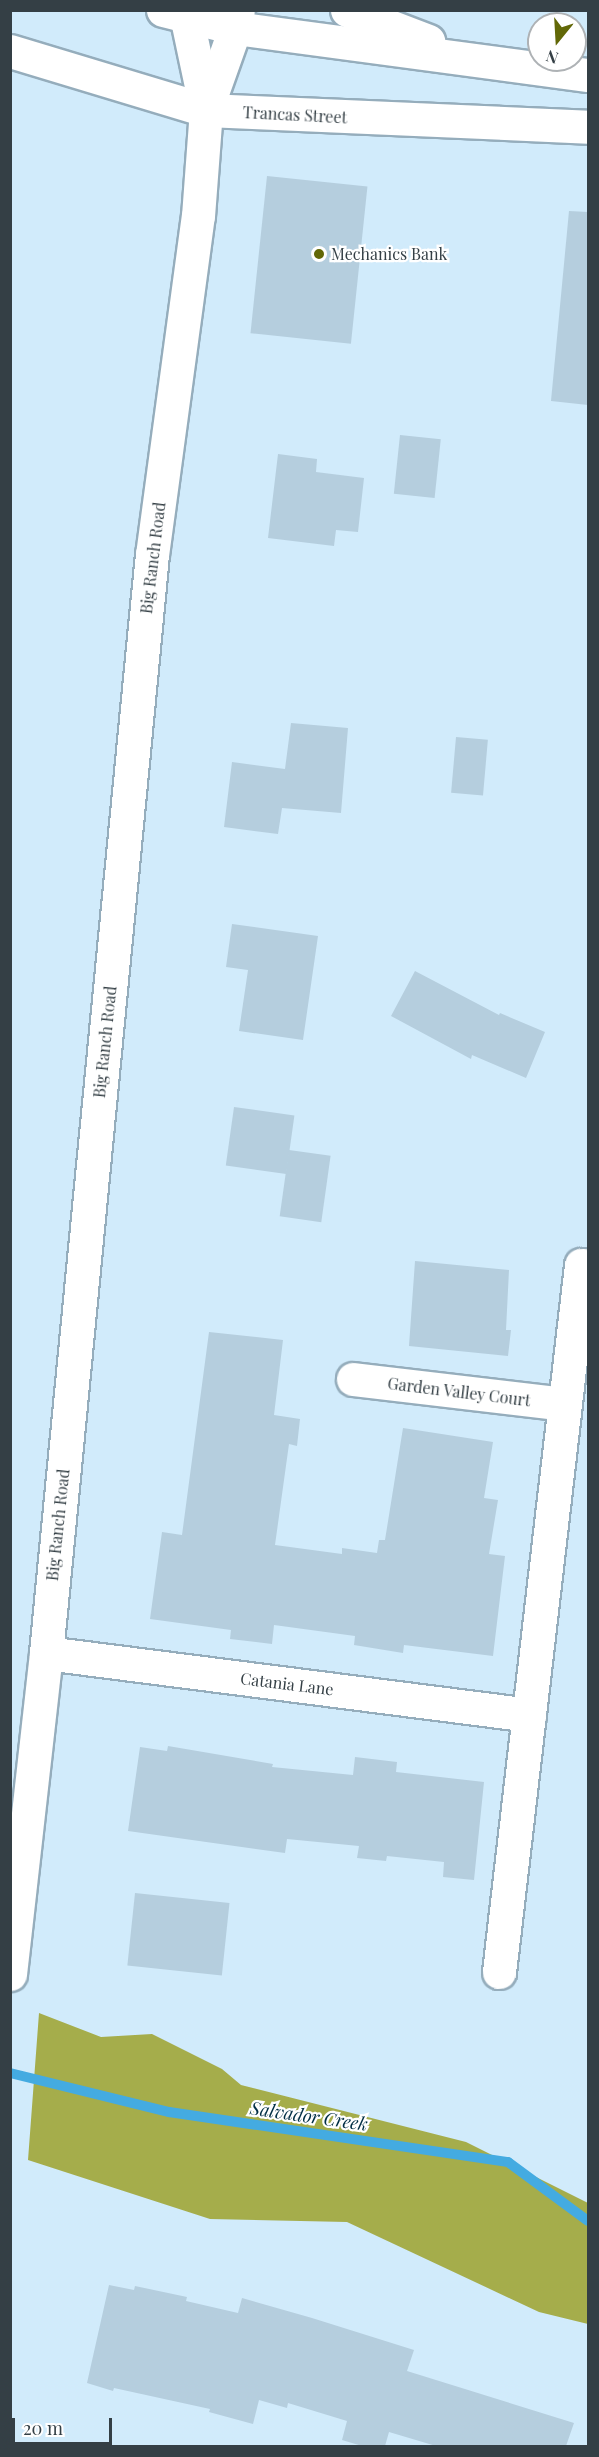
<!DOCTYPE html>
<html>
<head>
<meta charset="utf-8">
<style>
	body { margin:0 }
	#map { position:relative; width:599px; height:2457px; overflow:hidden; background:#d1ebfb; font-family:"Playfair Display",serif }
	div>[style] { position:absolute }
	.forest>* { inset:0; background:#a5ad4b }
	.stream>* { height:10px; margin:-5px; padding:0 5px; transform-origin:5px; border-radius:5px; background:#44abe1 }
	.building>* { inset:0; background:#b5cede; transform-origin:0 0 }
	.roads { filter:drop-shadow(2px 0 #95adbc) drop-shadow(-2px 0 #95adbc) drop-shadow(0 2px #95adbc) drop-shadow(0 -2px #95adbc) }
	.minor>* { height:33px; margin:-16.5px; padding:0 16.5px; transform-origin:16.5px; border-radius:16.5px; background:#fff }
	.major>* { height:33px; margin:-16.5px; padding:0 16.5px; transform-origin:16.5px; border-radius:16.5px; background:#fff }
	.dots>* { width:16px; height:16px; translate:-50% -50%; box-sizing:border-box; border:3px solid #fff; border-radius:50% }
	span { translate:-50% -50%; white-space:nowrap; text-align:center; line-height:1.15; -webkit-text-stroke:4.5px #fff; paint-order:stroke }
	.street-label { font-size:16px; color:#343f45 }
	.poi-label { font-size:16px; color:#343f45 }
	.left { translate:0 -50%; text-align:left }
	.water-label { font-size:18px; color:#002e44; font-style:italic }
	.frame { position:absolute; inset:0; border:12px solid #343f45; pointer-events:none }
	.north { position:absolute; left:527px; top:12px; width:60px; height:60px; box-sizing:border-box; background:#fff; border:2px solid #aeb2b5; border-radius:50%; rotate:198deg; font-size:16px; font-weight:700; line-height:24px; text-align:center; color:#343f45 }
	.north::after { content:''; display:block; margin:auto; width:21px; height:27px; background:#626807; clip-path:polygon(50% 0,100% 100%,50% 72%,0 100%) }
	.scale { position:absolute; left:12px; top:2418px; width:100px; height:27px; box-sizing:border-box; border:3px solid #343f45; border-top:0; padding-left:8px; font-size:18px; line-height:21px; white-space:nowrap; color:#343f45; -webkit-text-stroke:4px #fff; paint-order:stroke }
</style>
</head>
<body>
<div id="map">
	<div class="forest">
		<i style="clip-path:polygon(39px 2013px,101px 2037px,152px 2034px,222px 2069px,241px 2085px,466px 2142px,588px 2203px,588px 2324px,539px 2312px,347px 2222px,210px 2219px,28px 2160px)"></i>
	</div>
	<div class="stream">
		<i style="left:10px;top:2073px;width:164px;rotate:13.8deg"></i>
		<i style="left:169px;top:2112px;width:343px;rotate:8.4deg"></i>
		<i style="left:508px;top:2162px;width:99px;rotate:36.4deg"></i>
	</div>
	<div class="building">
		<i style="left:267px;top:176px;width:101px;height:158px;rotate:6deg"></i>
		<i style="clip-path:polygon(569px 211px,588px 212px,588px 405px,551px 401px)"></i>
		<i style="left:400px;top:435px;width:41px;height:59px;rotate:6deg"></i>
		<i style="clip-path:polygon(278px 454px,317px 459px,316px 472px,364px 478px,358px 532px,336px 530px,334px 546px,268px 538px)"></i>
		<i style="clip-path:polygon(291px 723px,348px 728px,341px 813px,282px 808px,278px 834px,224px 827px,232px 762px,285px 769px)"></i>
		<i style="left:456px;top:737px;width:32px;height:56px;rotate:5deg"></i>
		<i style="clip-path:polygon(232px 924px,318px 936px,303px 1040px,239px 1031px,248px 970px,226px 967px)"></i>
		<i style="clip-path:polygon(415px 971px,499px 1015px,500px 1013px,545px 1032px,526px 1078px,472px 1055px,471px 1059px,391px 1016px)"></i>
		<i style="left:234px;top:1107px;width:61px;height:59px;rotate:8deg"></i>
		<i style="left:289px;top:1150px;width:42px;height:67px;rotate:8deg"></i>
		<i style="clip-path:polygon(415px 1261px,509px 1270px,506px 1330px,511px 1330px,508px 1356px,409px 1346px)"></i>
		<i style="clip-path:polygon(209px 1332px,283px 1340px,274px 1415px,300px 1419px,297px 1446px,289px 1444px,275px 1545px,342px 1554px,342px 1548px,377px 1553px,379px 1540px,385px 1540px,403px 1428px,493px 1442px,484px 1498px,498px 1500px,489px 1554px,505px 1556px,493px 1656px,404px 1645px,403px 1653px,354px 1645px,355px 1636px,274px 1625px,272px 1644px,230px 1639px,231px 1630px,150px 1619px,162px 1532px,182px 1535px)"></i>
		<i style="clip-path:polygon(168px 1746px,273px 1764px,272px 1767px,353px 1775px,355px 1757px,397px 1762px,396px 1772px,484px 1782px,474px 1880px,443px 1877px,444px 1862px,387px 1856px,386px 1861px,357px 1858px,359px 1846px,287px 1839px,285px 1853px,128px 1831px,140px 1747px,167px 1751px)"></i>
		<i style="left:135px;top:1893px;width:95px;height:73px;rotate:6deg"></i>
		<i style="clip-path:polygon(109px 2285px,134px 2290px,135px 2286px,187px 2297px,186px 2301px,238px 2313px,242px 2298px,312px 2318px,414px 2350px,407px 2371px,574px 2423px,566px 2446px,436px 2446px,389px 2432px,385px 2446px,362px 2446px,342px 2440px,347px 2421px,288px 2403px,287px 2408px,259px 2400px,253px 2424px,209px 2412px,210px 2409px,114px 2388px,113px 2391px,87px 2383px)"></i>
	</div>
	<div class="roads">
		<div class="minor">
			<i style="left:353px;top:1379px;width:213px;rotate:6.7deg"></i>
			<i style="left:46px;top:1653px;width:487px;rotate:7.3deg"></i>
			<i style="left:499px;top:1972px;width:712px;rotate:-83.38deg"></i>
			<i style="left:10px;top:1974px;width:323px;rotate:-83.6deg"></i>
			<i style="left:46px;top:1653px;width:1103px;rotate:-84.49deg"></i>
			<i style="left:152px;top:555px;width:342px;rotate:-82.3deg"></i>
			<i style="left:198px;top:216px;width:106px;rotate:-85.7deg"></i>
		</div>
		<div class="major">
			<i style="left:163px;top:10px;width:74px;rotate:14deg"></i>
			<i style="left:235px;top:28px;width:356px;rotate:7.6deg"></i>
			<i style="left:185px;top:10px;width:102px;rotate:78.1deg"></i>
			<i style="left:347px;top:10px;width:87px;rotate:20.9deg"></i>
			<i style="left:10px;top:51px;width:205px;rotate:16.8deg"></i>
			<i style="left:206px;top:110px;width:382px;rotate:2.5deg"></i>
			<i style="left:206px;top:110px;width:87px;rotate:-70.5deg"></i>
			<i style="left:235px;top:28px;width:18px;rotate:-81deg"></i>
		</div>
	</div>
	<div class="dots">
		<i style="left:319px;top:254px;background:#626807"></i>
	</div>
	<div class="street-label">
		<span style="left:295px;top:115px;rotate:3deg">Trancas Street</span>
		<span style="left:153px;top:558px;rotate:-83deg">Big Ranch Road</span>
		<span style="left:105px;top:1042px;rotate:-84deg">Big Ranch Road</span>
		<span style="left:459px;top:1392px;rotate:7deg">Garden Valley Court</span>
		<span style="left:58px;top:1525px;rotate:-84deg">Big Ranch Road</span>
		<span style="left:287px;top:1684px;rotate:7deg">Catania Lane</span>
	</div>
	<div class="poi-label">
		<span class="left" style="left:331px;top:254px">Mechanics Bank</span>
	</div>
	<div class="water-label">
		<span style="left:309px;top:2116px;rotate:8deg">Salvador Creek</span>
	</div>
	<div class="frame"></div>
	<div class="north">N</div>
	<div class="scale">20 m</div>
</div>
</body>
</html>
